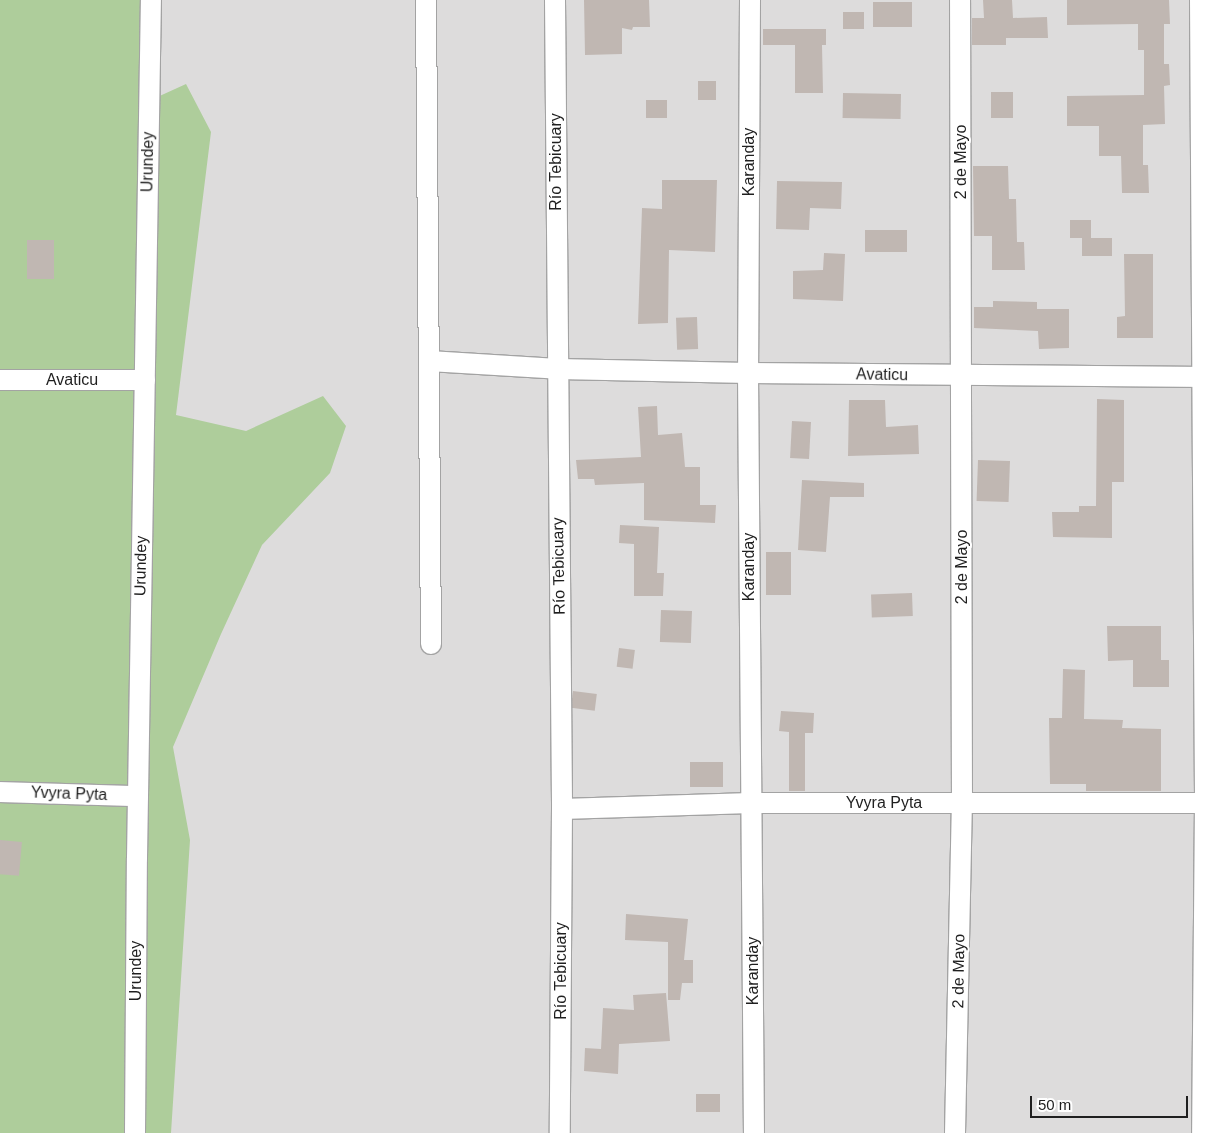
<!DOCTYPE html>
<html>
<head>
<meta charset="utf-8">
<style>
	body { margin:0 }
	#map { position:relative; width:1207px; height:1133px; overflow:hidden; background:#efebe5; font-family:Arial,sans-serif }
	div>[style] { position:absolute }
	.residential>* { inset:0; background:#dddcdc; transform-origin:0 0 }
	.forest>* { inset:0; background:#aecd9b }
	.building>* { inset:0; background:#c0b7b2; transform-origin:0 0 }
	.roads { filter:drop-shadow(1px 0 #a3a3a3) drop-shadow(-1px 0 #a3a3a3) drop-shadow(0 1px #a3a3a3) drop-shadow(0 -1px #a3a3a3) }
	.street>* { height:20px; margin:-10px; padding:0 10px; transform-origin:10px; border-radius:10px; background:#fff }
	span { translate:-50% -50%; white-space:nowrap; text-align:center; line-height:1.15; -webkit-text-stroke:4px #fff; paint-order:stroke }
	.street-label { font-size:16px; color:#1f1f1f }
	.scale { position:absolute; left:1030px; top:1096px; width:158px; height:22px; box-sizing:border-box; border:2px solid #1f1f1f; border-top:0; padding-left:6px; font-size:15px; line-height:18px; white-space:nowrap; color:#1f1f1f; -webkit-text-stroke:4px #fff; paint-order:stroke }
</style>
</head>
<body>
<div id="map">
	<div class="residential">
		<i style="left:0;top:0;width:1207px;height:1133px"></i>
	</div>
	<div class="forest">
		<i style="clip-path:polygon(0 0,151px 0,153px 99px,186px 84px,211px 132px,176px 415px,246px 431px,323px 396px,346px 426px,330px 473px,262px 545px,221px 634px,173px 747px,190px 840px,171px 1133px,0 1133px)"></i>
	</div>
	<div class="building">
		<i style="clip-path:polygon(584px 0,649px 0,650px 27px,633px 27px,632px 30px,622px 28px,622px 54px,585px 55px)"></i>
		<i style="clip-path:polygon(983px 0,1012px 0,1013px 18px,1047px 17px,1048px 38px,1006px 38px,1006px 45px,972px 45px,972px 18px,984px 18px)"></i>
		<i style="clip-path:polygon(1067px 0,1169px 0,1170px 24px,1164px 24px,1164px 64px,1169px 64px,1170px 85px,1164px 86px,1165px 124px,1143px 125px,1143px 165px,1148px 165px,1149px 193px,1122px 193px,1121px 156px,1099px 156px,1099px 126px,1067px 126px,1067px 96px,1144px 95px,1144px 50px,1138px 50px,1138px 24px,1067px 25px)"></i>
		<i style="left:873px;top:2px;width:39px;height:25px"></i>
		<i style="left:843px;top:12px;width:21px;height:17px"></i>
		<i style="clip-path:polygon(763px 29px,826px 29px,826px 45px,822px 45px,823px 93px,795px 93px,795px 45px,763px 45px)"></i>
		<i style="left:698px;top:81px;width:18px;height:19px"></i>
		<i style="left:991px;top:92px;width:22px;height:26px"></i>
		<i style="left:843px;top:93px;width:58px;height:25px;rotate:1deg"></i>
		<i style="left:646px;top:100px;width:21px;height:18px"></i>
		<i style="clip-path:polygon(973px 166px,1008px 166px,1009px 199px,1016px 199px,1017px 242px,1024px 242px,1025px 270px,992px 270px,992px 236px,974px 236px)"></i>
		<i style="clip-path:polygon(662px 180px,717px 180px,715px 252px,669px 250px,668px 323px,638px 324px,642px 208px,662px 209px)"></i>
		<i style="clip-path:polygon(777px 181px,842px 182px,841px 209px,810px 208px,809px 230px,776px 229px)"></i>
		<i style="left:1091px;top:220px;width:18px;height:21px;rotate:90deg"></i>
		<i style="left:865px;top:230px;width:42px;height:22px"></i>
		<i style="left:1082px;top:238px;width:30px;height:18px"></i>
		<i style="left:27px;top:240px;width:27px;height:39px"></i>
		<i style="clip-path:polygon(824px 253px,845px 254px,843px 301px,793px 299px,793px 271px,823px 270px)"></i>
		<i style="clip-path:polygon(1124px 254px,1153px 254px,1153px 338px,1117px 338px,1117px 317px,1125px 316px)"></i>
		<i style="clip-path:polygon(993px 301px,1037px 302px,1037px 309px,1069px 309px,1069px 348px,1039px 349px,1038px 331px,974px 328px,974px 307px,993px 307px)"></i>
		<i style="left:697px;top:317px;width:32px;height:21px;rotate:88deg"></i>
		<i style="clip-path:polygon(1097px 399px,1124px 400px,1124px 482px,1112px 482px,1112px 538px,1053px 537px,1052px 512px,1079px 512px,1079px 506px,1096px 506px)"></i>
		<i style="clip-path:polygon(849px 400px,885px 400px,886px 427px,918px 425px,919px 454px,848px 456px)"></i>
		<i style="clip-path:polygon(657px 406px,658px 435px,682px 433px,685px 467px,700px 467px,700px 505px,716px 505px,715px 523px,644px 520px,644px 483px,595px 485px,594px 479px,578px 479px,576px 460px,641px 457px,638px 407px)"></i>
		<i style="left:792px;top:421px;width:19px;height:37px;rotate:3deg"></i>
		<i style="left:978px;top:460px;width:32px;height:41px;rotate:2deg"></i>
		<i style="clip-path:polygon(802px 480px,864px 483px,864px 497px,830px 497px,826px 552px,798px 550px)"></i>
		<i style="clip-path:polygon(620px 525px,659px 527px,657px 573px,664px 573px,663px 596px,634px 596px,634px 544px,619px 543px)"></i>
		<i style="left:766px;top:552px;width:25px;height:43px"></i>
		<i style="left:912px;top:593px;width:23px;height:41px;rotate:88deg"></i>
		<i style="left:661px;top:610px;width:31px;height:32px;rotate:2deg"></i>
		<i style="clip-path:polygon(1107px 626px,1161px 626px,1161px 660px,1169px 660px,1169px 687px,1133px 687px,1133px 660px,1108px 661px)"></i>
		<i style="left:619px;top:648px;width:16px;height:19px;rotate:7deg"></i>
		<i style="clip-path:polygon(1063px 669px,1085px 670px,1084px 719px,1123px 720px,1122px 728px,1161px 729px,1161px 791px,1086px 791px,1086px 784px,1050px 784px,1049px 718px,1062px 718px)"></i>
		<i style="left:573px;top:691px;width:24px;height:17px;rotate:7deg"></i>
		<i style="clip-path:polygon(781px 711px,814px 713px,813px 733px,805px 733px,805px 791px,789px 791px,789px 732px,779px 731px)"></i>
		<i style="left:690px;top:762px;width:33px;height:25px"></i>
		<i style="left:0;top:840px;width:22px;height:34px;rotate:5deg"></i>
		<i style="clip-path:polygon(626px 914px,688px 919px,684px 960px,693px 960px,693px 983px,682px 983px,680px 1000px,668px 1000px,668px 942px,625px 940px)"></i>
		<i style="clip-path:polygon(666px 993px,670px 1041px,619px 1044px,618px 1074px,584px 1071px,585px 1048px,601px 1049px,603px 1008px,634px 1010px,633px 995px)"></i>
		<i style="left:696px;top:1094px;width:24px;height:18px"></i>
	</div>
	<div class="roads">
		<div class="street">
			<i style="left:426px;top:0;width:644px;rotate:89.56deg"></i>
			<i style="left:555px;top:0;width:809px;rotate:89.5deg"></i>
			<i style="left:562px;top:809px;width:324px;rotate:90.4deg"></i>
			<i style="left:750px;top:0;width:373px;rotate:90.3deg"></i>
			<i style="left:748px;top:373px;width:760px;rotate:89.55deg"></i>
			<i style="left:1200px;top:0;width:803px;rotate:89.64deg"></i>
			<i style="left:1205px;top:803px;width:330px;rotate:90.5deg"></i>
			<i style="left:429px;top:361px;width:129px;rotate:3.5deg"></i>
			<i style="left:558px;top:369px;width:190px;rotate:1.2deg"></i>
			<i style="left:748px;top:373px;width:459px;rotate:0.5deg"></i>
			<i style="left:0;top:380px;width:145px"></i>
			<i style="left:0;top:792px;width:138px;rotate:1.7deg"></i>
			<i style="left:562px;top:809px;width:189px;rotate:-1.8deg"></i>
			<i style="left:751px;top:803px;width:456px"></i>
			<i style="left:135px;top:1133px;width:275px;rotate:-89.6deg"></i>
			<i style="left:137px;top:858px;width:858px;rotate:-89.07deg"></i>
			<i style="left:955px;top:1133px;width:330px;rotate:-88.8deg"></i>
			<i style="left:962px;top:803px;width:803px;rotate:-90.14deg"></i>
		</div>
	</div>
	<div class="street-label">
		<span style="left:148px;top:162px;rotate:-89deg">Urundey</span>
		<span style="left:556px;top:162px;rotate:-90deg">Río Tebicuary</span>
		<span style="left:749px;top:162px;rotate:-90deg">Karanday</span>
		<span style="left:961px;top:162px;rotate:-90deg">2 de Mayo</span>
		<span style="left:882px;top:375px;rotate:1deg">Avaticu</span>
		<span style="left:72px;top:380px">Avaticu</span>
		<span style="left:141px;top:566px;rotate:-89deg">Urundey</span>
		<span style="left:559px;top:566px;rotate:-91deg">Río Tebicuary</span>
		<span style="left:749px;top:567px;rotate:-90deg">Karanday</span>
		<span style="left:962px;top:567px;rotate:-90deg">2 de Mayo</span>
		<span style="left:69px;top:794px;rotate:2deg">Yvyra Pyta</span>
		<span style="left:884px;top:803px">Yvyra Pyta</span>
		<span style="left:136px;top:971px;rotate:-90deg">Urundey</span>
		<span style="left:561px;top:971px;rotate:-90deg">Río Tebicuary</span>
		<span style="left:753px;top:971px;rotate:-90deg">Karanday</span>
		<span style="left:959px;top:971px;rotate:-89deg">2 de Mayo</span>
	</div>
	<div class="scale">50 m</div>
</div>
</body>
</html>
